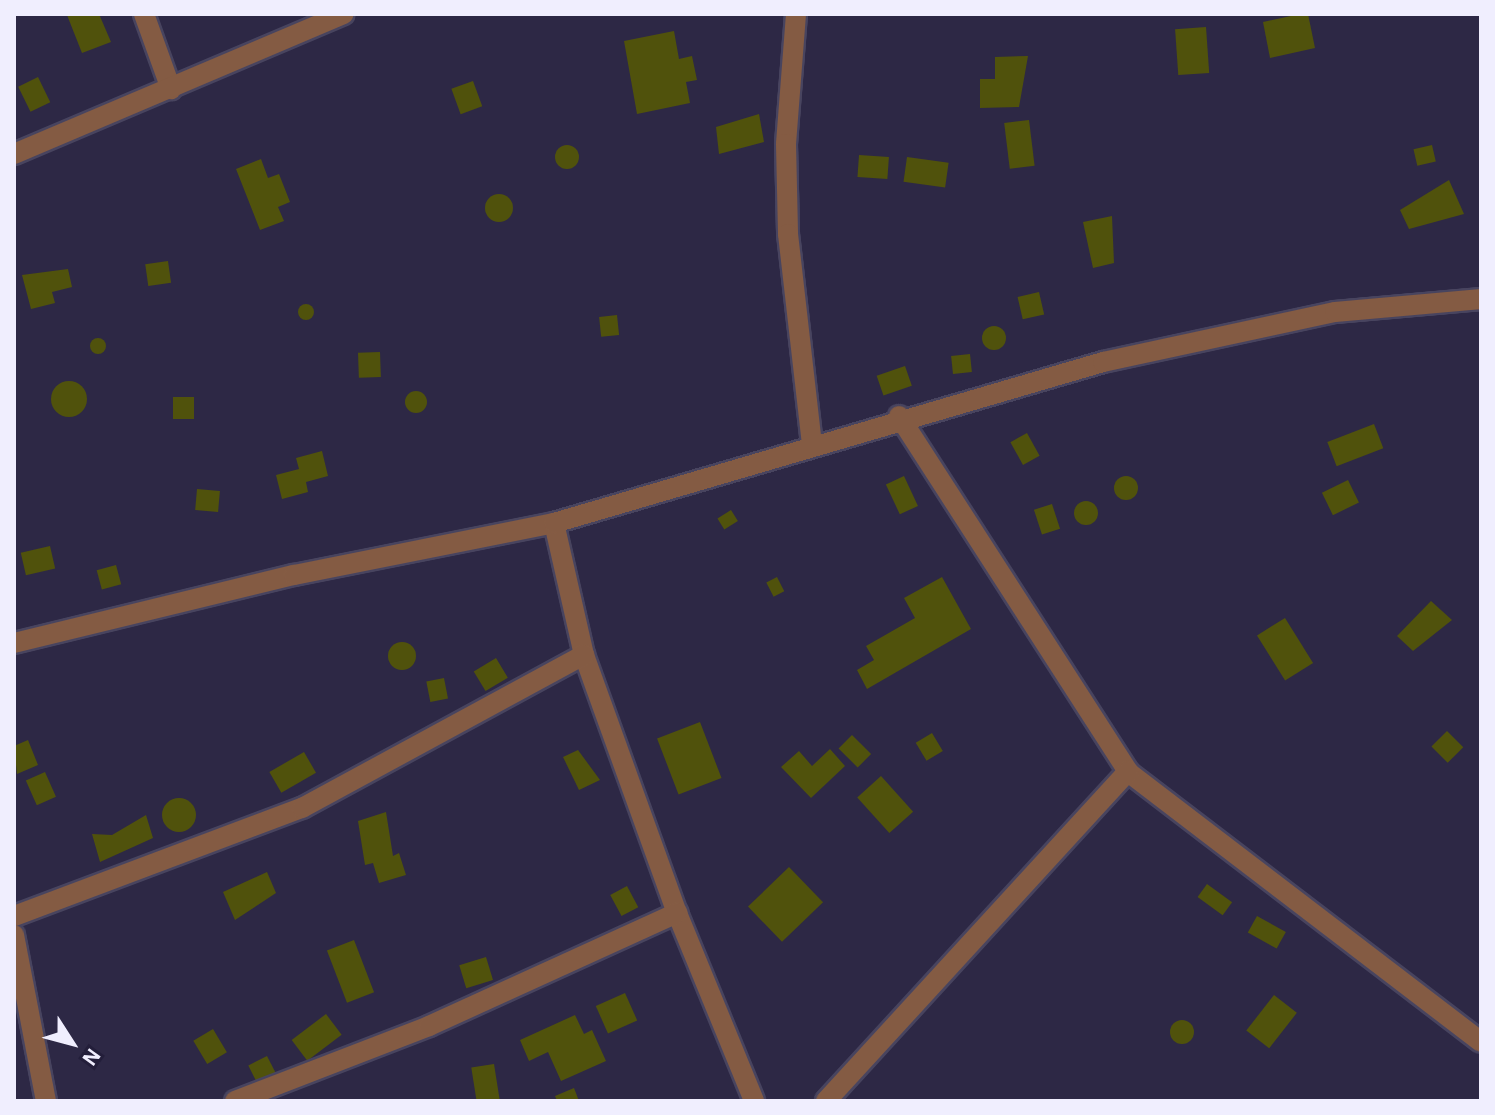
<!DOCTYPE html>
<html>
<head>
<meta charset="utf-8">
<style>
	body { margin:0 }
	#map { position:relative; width:1495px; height:1115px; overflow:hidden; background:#2d2845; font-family:"Alegreya Sans",sans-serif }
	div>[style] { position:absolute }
	.building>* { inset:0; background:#50520c; transform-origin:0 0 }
	.round { border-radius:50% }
	.roads { filter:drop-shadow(2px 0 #48445f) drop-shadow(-2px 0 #48445f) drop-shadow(0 2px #48445f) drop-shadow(0 -2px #48445f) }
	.minor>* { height:20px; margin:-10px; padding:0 10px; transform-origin:10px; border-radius:10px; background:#845b43 }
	span { translate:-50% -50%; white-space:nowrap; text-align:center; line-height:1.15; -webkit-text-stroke:6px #231e3a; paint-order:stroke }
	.frame { position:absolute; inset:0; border:16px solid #f0eefe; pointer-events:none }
	.north { position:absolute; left:32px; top:1003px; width:80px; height:80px; -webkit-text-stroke:6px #231e3a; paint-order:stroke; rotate:126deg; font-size:22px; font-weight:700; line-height:32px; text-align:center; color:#f0eefe }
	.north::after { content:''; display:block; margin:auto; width:28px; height:36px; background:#f0eefe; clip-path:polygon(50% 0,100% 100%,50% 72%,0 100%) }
</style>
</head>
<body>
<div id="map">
	<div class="building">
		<i style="clip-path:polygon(99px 14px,111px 42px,82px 53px,67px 15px)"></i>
		<i style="clip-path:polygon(1300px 14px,1308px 14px,1315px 48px,1270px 58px,1263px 22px)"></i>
		<i style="left:1206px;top:27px;width:46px;height:31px;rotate:86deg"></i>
		<i style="clip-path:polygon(674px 31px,679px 59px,692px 56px,697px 80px,686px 82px,690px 103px,637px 114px,624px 41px)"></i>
		<i style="clip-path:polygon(1028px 56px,1019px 107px,980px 108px,980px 79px,995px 79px,995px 57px)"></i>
		<i style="left:38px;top:77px;width:28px;height:22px;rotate:64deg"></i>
		<i style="left:473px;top:81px;width:27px;height:23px;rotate:70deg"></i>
		<i style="clip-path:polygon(759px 114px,764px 142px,719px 154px,716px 127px)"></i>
		<i style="left:1029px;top:120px;width:46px;height:25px;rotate:83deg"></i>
		<i class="round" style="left:555px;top:145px;width:24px;height:24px"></i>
		<i style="left:1432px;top:145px;width:17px;height:19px;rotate:77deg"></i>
		<i style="left:859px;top:155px;width:30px;height:22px;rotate:4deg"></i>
		<i style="left:907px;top:157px;width:42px;height:25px;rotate:8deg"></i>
		<i style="clip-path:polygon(261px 159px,268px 178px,279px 174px,290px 202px,278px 207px,284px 221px,260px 230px,236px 169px)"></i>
		<i style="clip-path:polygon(1449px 180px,1464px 214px,1409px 229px,1400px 210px)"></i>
		<i class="round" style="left:485px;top:194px;width:28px;height:28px"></i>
		<i style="clip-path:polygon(1112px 216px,1114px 263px,1093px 268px,1083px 222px)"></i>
		<i style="left:168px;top:261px;width:22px;height:23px;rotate:82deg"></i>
		<i style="clip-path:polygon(68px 269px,72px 287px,52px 292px,55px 303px,31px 309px,22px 275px)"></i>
		<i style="left:1039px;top:292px;width:23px;height:22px;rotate:77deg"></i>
		<i class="round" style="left:298px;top:304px;width:16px;height:16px"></i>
		<i style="left:617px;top:315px;width:20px;height:18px;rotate:84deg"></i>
		<i class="round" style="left:982px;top:326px;width:24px;height:24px"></i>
		<i class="round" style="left:90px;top:338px;width:16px;height:16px"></i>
		<i style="left:380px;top:352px;width:25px;height:22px;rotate:88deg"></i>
		<i style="left:970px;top:354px;width:18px;height:19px;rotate:84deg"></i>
		<i style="left:905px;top:366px;width:21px;height:30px;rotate:71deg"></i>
		<i class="round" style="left:51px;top:381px;width:36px;height:36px"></i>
		<i class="round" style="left:405px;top:391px;width:22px;height:22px"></i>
		<i style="left:194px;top:397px;width:22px;height:21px;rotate:90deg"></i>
		<i style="left:1374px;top:424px;width:26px;height:50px;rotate:69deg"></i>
		<i style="left:1027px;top:433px;width:26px;height:19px;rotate:61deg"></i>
		<i style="clip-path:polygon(322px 451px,328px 476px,306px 482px,308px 492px,282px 499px,276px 475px,299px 469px,296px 458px)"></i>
		<i class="round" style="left:1114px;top:476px;width:24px;height:24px"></i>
		<i style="left:904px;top:476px;width:33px;height:20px;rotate:65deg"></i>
		<i style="left:1348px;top:480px;width:25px;height:29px;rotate:64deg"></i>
		<i style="left:197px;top:489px;width:23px;height:21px;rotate:5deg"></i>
		<i class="round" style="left:1074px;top:501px;width:24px;height:24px"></i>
		<i style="left:1052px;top:504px;width:26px;height:19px;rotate:72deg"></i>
		<i style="left:731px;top:510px;width:13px;height:16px;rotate:58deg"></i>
		<i style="left:50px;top:546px;width:23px;height:30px;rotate:77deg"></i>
		<i style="left:116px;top:565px;width:20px;height:20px;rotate:75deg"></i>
		<i style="left:777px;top:577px;width:16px;height:12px;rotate:63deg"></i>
		<i style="clip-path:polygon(942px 577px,971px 629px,867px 689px,857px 670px,874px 660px,866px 646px,915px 618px,904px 598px)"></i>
		<i style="clip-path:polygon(1431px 601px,1452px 620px,1413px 651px,1397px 636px)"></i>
		<i style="left:1285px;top:618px;width:53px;height:33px;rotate:58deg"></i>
		<i class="round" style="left:388px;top:642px;width:28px;height:28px"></i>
		<i style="left:496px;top:658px;width:23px;height:26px;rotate:59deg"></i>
		<i style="left:444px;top:678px;width:21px;height:18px;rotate:79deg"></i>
		<i style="left:700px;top:722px;width:60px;height:46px;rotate:69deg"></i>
		<i style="left:1447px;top:731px;width:23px;height:22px;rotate:45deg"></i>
		<i style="left:932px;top:733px;width:21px;height:19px;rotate:59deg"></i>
		<i style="left:852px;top:735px;width:27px;height:19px;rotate:45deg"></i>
		<i style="clip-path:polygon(28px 740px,38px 765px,17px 774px,14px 746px)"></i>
		<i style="clip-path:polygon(830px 749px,845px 766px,811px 798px,781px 767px,799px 751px,812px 766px)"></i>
		<i style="clip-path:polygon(578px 750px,600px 780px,579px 790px,563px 757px)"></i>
		<i style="left:304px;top:752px;width:24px;height:40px;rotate:60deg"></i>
		<i style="left:45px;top:772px;width:27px;height:21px;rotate:66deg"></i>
		<i style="left:881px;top:776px;width:48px;height:32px;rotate:48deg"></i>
		<i class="round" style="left:162px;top:798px;width:34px;height:34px"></i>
		<i style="clip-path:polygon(386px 812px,393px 856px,399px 853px,406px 875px,379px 883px,373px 863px,365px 865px,358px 821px)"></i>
		<i style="clip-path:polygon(146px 815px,153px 838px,100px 862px,92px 834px,112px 835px)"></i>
		<i style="left:789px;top:867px;width:49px;height:57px;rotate:46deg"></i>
		<i style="clip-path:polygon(267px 872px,276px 893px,235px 920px,223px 892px)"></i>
		<i style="left:1207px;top:884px;width:31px;height:16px;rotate:36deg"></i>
		<i style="left:627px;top:886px;width:24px;height:19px;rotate:62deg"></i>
		<i style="left:1257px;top:916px;width:33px;height:19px;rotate:29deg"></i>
		<i style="left:354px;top:940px;width:56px;height:29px;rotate:69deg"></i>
		<i style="left:486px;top:957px;width:24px;height:28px;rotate:73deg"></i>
		<i style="left:625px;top:993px;width:30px;height:32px;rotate:66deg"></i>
		<i style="left:1274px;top:995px;width:29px;height:45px;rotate:38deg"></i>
		<i style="left:326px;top:1014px;width:26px;height:43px;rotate:53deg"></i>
		<i style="clip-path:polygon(575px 1015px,584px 1034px,592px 1030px,606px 1061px,561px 1081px,548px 1052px,529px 1061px,520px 1040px)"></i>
		<i class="round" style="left:1170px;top:1020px;width:24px;height:24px"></i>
		<i style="left:213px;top:1029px;width:27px;height:23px;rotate:59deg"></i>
		<i style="left:267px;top:1056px;width:22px;height:21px;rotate:63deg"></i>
		<i style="left:494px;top:1064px;width:37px;height:23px;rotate:81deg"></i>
		<i style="clip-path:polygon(574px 1088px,579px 1101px,557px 1101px,555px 1096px)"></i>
	</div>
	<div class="roads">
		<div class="minor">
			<i style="left:144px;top:14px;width:80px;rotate:70.2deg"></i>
			<i style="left:796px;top:14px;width:130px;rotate:94.4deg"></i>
			<i style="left:786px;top:144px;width:90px;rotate:88.7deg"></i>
			<i style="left:788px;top:234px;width:212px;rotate:83.5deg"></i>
			<i style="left:14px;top:154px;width:358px;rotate:-23deg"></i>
			<i style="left:899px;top:416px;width:423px;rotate:57.2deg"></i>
			<i style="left:1128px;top:772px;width:444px;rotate:37.4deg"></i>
			<i style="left:554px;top:523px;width:135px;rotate:77.2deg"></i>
			<i style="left:584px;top:655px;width:274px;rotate:70.2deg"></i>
			<i style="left:677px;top:913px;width:203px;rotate:67.7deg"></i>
			<i style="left:14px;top:643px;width:288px;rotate:-13.7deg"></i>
			<i style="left:294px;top:575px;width:265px;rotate:-11.3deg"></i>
			<i style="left:554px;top:523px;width:572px;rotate:-16.34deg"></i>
			<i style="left:1103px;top:362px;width:237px;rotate:-12.2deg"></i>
			<i style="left:1335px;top:312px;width:147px;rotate:-5.1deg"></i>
			<i style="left:14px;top:916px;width:308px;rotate:-20.6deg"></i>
			<i style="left:302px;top:808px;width:321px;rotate:-28.5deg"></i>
			<i style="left:14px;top:935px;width:169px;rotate:79.1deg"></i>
			<i style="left:235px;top:1101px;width:208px;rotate:-21.1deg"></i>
			<i style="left:429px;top:1026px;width:273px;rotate:-24.5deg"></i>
			<i style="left:826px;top:1101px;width:447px;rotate:-47.5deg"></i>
		</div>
	</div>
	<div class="frame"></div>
	<div class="north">N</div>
</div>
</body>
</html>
